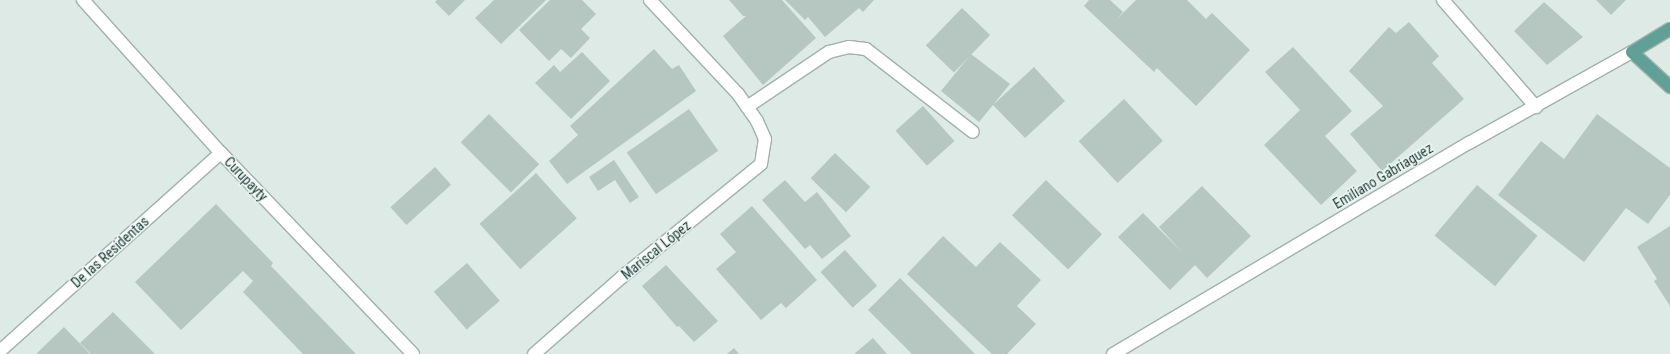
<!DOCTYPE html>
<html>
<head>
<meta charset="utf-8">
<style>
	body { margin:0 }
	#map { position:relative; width:1670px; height:354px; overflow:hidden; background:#deeae5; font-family:"Roboto Condensed",sans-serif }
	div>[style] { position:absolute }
	.building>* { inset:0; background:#b6c7c2; transform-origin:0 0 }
	.roads { filter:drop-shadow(1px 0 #a1b1ad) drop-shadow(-1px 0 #a1b1ad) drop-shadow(0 1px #a1b1ad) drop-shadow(0 -1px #a1b1ad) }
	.minor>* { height:12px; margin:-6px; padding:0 6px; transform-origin:6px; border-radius:6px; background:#fff }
	.major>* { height:12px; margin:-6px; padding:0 6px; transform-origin:6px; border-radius:6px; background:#61a096 }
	span { translate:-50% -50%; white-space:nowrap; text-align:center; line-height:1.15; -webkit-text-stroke:3px #eef7f3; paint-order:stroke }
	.street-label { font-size:14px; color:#1f3935 }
</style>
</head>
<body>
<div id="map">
	<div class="building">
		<i style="clip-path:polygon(437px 0,465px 0,449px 16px,435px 2px)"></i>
		<i style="clip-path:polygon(494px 0,546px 0,501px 44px,475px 18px)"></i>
		<i style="clip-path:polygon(550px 0,582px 0,596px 14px,581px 29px,590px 38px,571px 58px,561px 49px,549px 61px,519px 30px)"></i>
		<i style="clip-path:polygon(729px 0,782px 0,816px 38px,763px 85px,723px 36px,746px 16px,743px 16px)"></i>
		<i style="clip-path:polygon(785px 0,874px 0,863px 12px,859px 8px,825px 37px,808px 17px,805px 20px)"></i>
		<i style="clip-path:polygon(1089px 0,1110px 0,1123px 12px,1117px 19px,1136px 0,1187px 0,1206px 19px,1212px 13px,1250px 50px,1196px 106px,1157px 68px,1154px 72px,1084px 6px)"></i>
		<i style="clip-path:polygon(1596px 0,1626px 0,1611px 15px)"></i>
		<i style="clip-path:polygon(1544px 2px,1583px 37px,1547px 65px,1514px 31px)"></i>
		<i style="left:962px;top:8px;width:39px;height:52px;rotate:44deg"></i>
		<i style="clip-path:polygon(1409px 22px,1439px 56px,1432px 63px,1464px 99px,1382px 171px,1350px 134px,1383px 106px,1349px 71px,1389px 27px,1396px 33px)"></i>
		<i style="clip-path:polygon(1293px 47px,1352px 111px,1325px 136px,1357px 171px,1321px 205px,1264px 145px,1300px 110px,1265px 72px)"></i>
		<i style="clip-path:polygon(654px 49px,672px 69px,679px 65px,696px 91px,567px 184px,549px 161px,578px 135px,570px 126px)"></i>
		<i style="clip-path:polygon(582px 52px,610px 81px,571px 119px,535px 83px,554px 65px,560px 72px)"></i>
		<i style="clip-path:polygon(971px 54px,1010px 84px,993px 105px,1034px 67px,1065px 101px,1025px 138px,993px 105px,979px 122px,941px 91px)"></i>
		<i style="left:1124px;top:99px;width:57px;height:62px;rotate:47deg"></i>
		<i style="left:923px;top:106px;width:47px;height:37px;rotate:48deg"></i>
		<i style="left:689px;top:109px;width:51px;height:76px;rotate:55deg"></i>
		<i style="left:489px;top:114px;width:71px;height:40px;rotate:45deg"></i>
		<i style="clip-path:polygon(1597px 114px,1670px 168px,1670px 195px,1648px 224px,1626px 208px,1584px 262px,1498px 195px,1541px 141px,1564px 159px)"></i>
		<i style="left:835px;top:153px;width:49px;height:35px;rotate:44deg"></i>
		<i style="clip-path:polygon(614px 160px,639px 197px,630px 203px,615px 180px,598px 191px,589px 177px)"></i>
		<i style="left:435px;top:167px;width:24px;height:60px;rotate:48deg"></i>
		<i style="left:536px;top:173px;width:61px;height:76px;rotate:48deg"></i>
		<i style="clip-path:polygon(785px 180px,805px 202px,817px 192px,851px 236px,822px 259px,810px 245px,805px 249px,762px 200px)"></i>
		<i style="left:1046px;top:180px;width:78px;height:49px;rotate:44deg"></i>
		<i style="left:1477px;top:185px;width:79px;height:66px;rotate:40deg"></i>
		<i style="clip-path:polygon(1202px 186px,1251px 236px,1207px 278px,1195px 265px,1170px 290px,1118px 237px,1143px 213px,1182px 252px,1159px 227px)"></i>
		<i style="clip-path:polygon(216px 204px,273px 263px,271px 266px,356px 354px,303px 354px,243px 292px,253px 281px,243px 271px,181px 330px,135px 282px)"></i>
		<i style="clip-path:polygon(752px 206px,817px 280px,786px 308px,781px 303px,761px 320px,716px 269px,736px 252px,720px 234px)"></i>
		<i style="clip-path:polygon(1670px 226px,1670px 306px,1654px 281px,1657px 279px,1637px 247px)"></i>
		<i style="clip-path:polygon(943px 236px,976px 267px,1000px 242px,1041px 280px,1017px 306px,1036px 324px,1007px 354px,992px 354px,907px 274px)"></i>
		<i style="left:845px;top:250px;width:48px;height:33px;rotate:48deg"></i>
		<i style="left:467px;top:263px;width:50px;height:44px;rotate:49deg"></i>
		<i style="clip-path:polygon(666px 265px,718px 321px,694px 342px,679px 326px,677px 327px,642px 286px)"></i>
		<i style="clip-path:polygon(900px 278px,975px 354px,912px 354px,868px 310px)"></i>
		<i style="clip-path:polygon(113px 312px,155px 354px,91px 354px,80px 343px)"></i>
		<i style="clip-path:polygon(64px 327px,90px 354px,36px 354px)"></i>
		<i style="clip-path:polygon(873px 338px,887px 354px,854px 354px)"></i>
		<i style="clip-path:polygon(734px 348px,739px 354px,727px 354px)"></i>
	</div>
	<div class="roads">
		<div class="minor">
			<i style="left:83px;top:0;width:206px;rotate:48deg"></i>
			<i style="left:221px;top:153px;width:278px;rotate:46.3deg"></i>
			<i style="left:1443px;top:0;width:142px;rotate:49deg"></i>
			<i style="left:747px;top:107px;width:99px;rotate:-33.9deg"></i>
			<i style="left:829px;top:52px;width:21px;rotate:-14deg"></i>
			<i style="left:849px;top:47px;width:17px;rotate:7deg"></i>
			<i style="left:866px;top:49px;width:135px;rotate:37.8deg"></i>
			<i style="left:0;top:351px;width:297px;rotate:-41.9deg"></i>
			<i style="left:534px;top:354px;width:117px;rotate:-41.2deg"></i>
			<i style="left:622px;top:277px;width:179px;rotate:-39.1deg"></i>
			<i style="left:761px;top:164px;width:25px;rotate:-81deg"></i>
			<i style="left:765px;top:139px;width:20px;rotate:-114deg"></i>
			<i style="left:757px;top:121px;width:33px;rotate:-125deg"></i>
			<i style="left:738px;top:94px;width:129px;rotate:-133.1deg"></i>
			<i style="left:1113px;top:354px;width:414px;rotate:-30.7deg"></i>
			<i style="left:1469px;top:143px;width:187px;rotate:-29.2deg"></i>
		</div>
		<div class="major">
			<i style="left:1670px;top:29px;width:44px;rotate:148.8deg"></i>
			<i style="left:1632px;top:52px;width:52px;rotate:42.6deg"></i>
		</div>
	</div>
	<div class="street-label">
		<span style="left:1383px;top:176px;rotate:-31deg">Emiliano Gabriaguez</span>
		<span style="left:246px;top:179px;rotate:46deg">Curupayty</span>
		<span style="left:656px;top:250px;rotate:-39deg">Mariscal López</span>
		<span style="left:110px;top:252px;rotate:-42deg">De las Residentas</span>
	</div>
</div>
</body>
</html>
